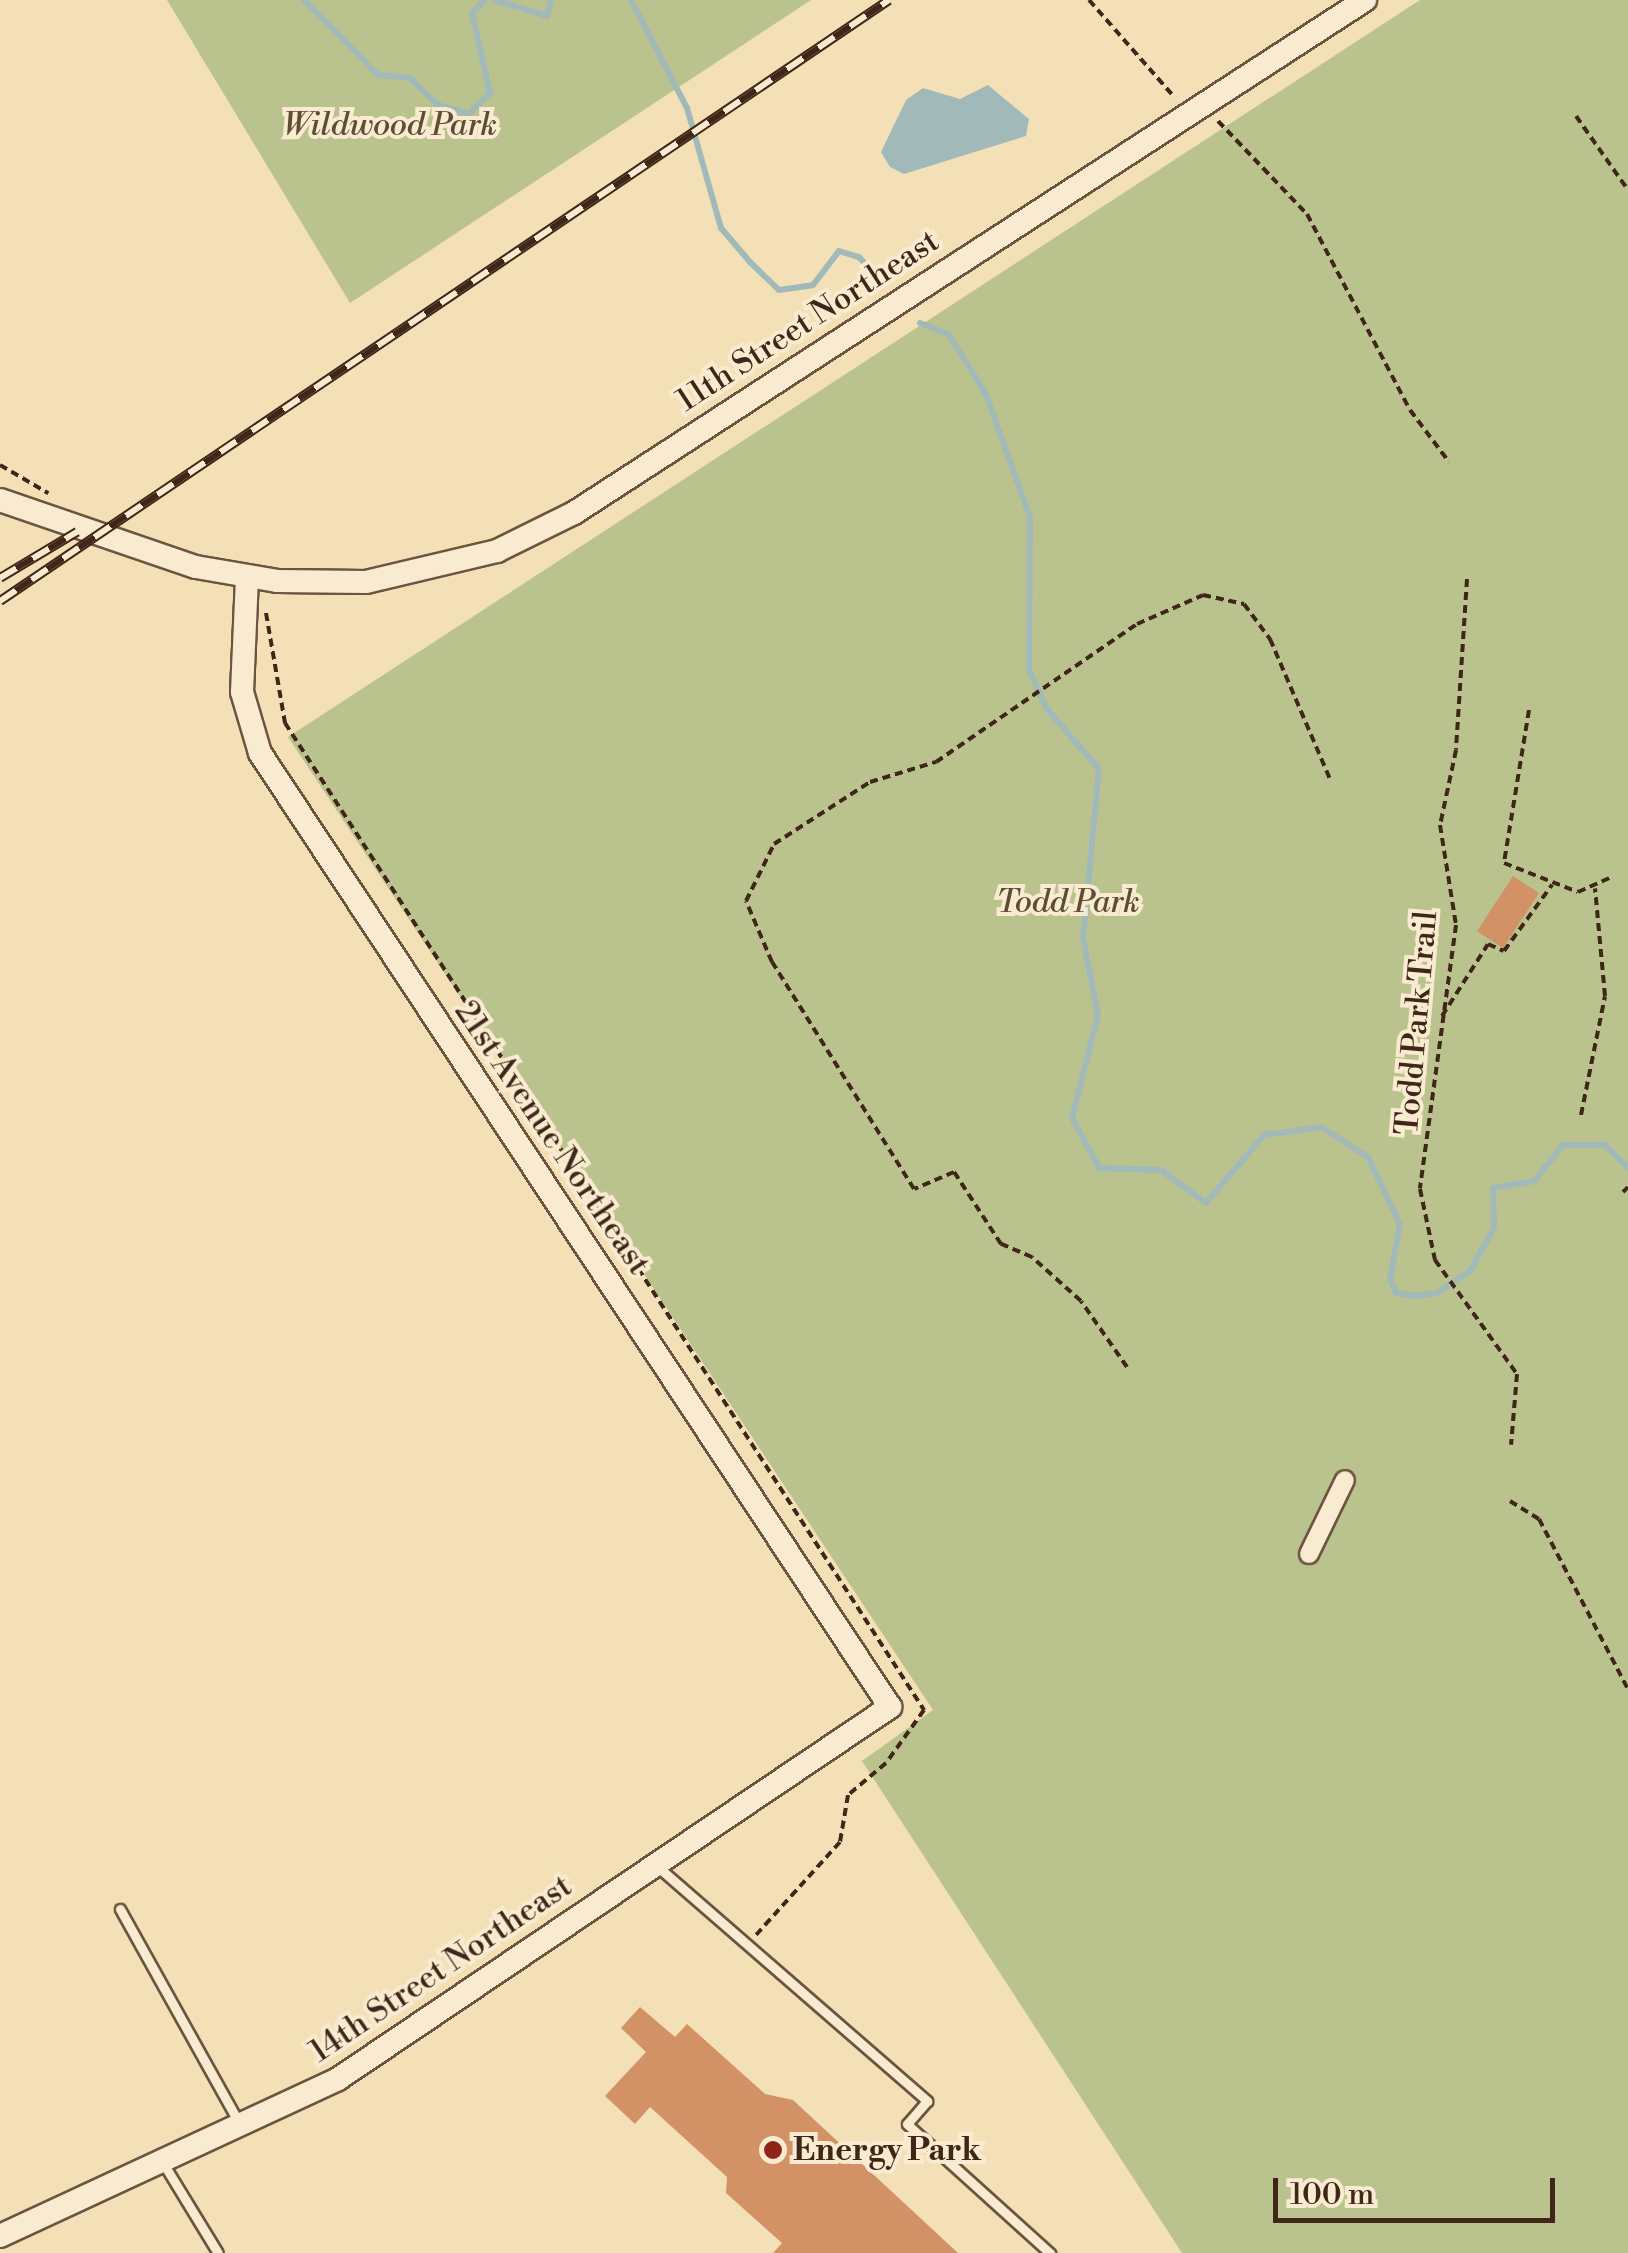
<!DOCTYPE html>
<html>
<head>
<meta charset="utf-8">
<style>
	body { margin:0 }
	#map { position:relative; width:1628px; height:2253px; overflow:hidden; background:#f4e0b6; font-family:"Libre Bodoni",serif }
	div>[style] { position:absolute }
	.green>* { inset:0; background:#bac28e }
	.water>* { inset:0; background:#a1bab9 }
	.stream>* { height:6px; margin:-3px; padding:0 3px; transform-origin:3px; border-radius:3px; background:#a1bab9 }
	.building>* { inset:0; background:#d29266; transform-origin:0 0 }
	.path>* { height:4px; margin-top:-2px; transform-origin:0; background:repeating-linear-gradient(90deg,#3f2618 0 8px,transparent 0 13px) }
	.roads { filter:drop-shadow(2px 0 #6c5440) drop-shadow(-2px 0 #6c5440) drop-shadow(0 2px #6c5440) drop-shadow(0 -2px #6c5440) }
	.service>* { height:9px; margin:-4.5px; padding:0 4.5px; transform-origin:4.5px; border-radius:4.5px; background:#f8ebd0 }
	.minor>* { height:18px; margin:-9px; padding:0 9px; transform-origin:9px; border-radius:9px; background:#f8ebd0 }
	.tertiary>* { height:22px; margin:-11px; padding:0 11px; transform-origin:11px; border-radius:11px; background:#f8ebd0 }
	.rail>* { height:10px; margin-top:-5px; transform-origin:0; background:repeating-linear-gradient(90deg,#f8ebd0 0 19px,#3f2618 0 38px); box-sizing:border-box; border-block:2px solid #3f2618 }
	.dots>* { width:28px; height:28px; translate:-50% -50%; box-sizing:border-box; border:5px solid #f8ebd0; border-radius:50% }
	span { translate:-50% -50%; white-space:nowrap; text-align:center; line-height:1.15; -webkit-text-stroke:8px #f8ebd0; paint-order:stroke }
	.park-label { font-size:32px; color:#5e4d36; font-style:italic }
	.street-label { font-size:32px; color:#3f2618 }
	.poi-label { font-size:32px; color:#3f2618; font-weight:700 }
	.left { translate:0 -50%; text-align:left }
	.scale { position:absolute; left:1273px; top:2178px; width:282px; height:45px; box-sizing:border-box; border:5px solid #3f2618; border-top:0; padding-left:12px; font-size:30px; line-height:35px; white-space:nowrap; color:#3f2618; -webkit-text-stroke:8px #f8ebd0; paint-order:stroke }
</style>
</head>
<body>
<div id="map">
	<div class="green">
		<i style="clip-path:polygon(167px 0,811px 0,350px 303px)"></i>
		<i style="clip-path:polygon(1420px 0,1628px 0,1628px 2253px,1182px 2253px,862px 1761px,933px 1710px,288px 737px)"></i>
	</div>
	<div class="water">
		<i style="clip-path:polygon(988px 85px,1029px 119px,1026px 136px,904px 174px,890px 167px,881px 152px,906px 100px,923px 88px,960px 99px)"></i>
	</div>
	<div class="stream">
		<i style="left:304px;top:0;width:105px;rotate:45.4deg"></i>
		<i style="left:378px;top:75px;width:32px;rotate:5deg"></i>
		<i style="left:410px;top:78px;width:39px;rotate:44deg"></i>
		<i style="left:438px;top:105px;width:32px;rotate:16deg"></i>
		<i style="left:469px;top:114px;width:30px;rotate:-45deg"></i>
		<i style="left:490px;top:93px;width:82px;rotate:-102.7deg"></i>
		<i style="left:472px;top:13px;width:18px;rotate:-45deg"></i>
		<i style="left:494px;top:0;width:55px;rotate:16.8deg"></i>
		<i style="left:547px;top:16px;width:16px;rotate:-76deg"></i>
		<i style="left:631px;top:0;width:122px;rotate:62.6deg"></i>
		<i style="left:687px;top:108px;width:125px;rotate:74.2deg"></i>
		<i style="left:721px;top:228px;width:45px;rotate:49.5deg"></i>
		<i style="left:750px;top:262px;width:40px;rotate:44deg"></i>
		<i style="left:779px;top:290px;width:34px;rotate:-8deg"></i>
		<i style="left:813px;top:285px;width:43px;rotate:-52.6deg"></i>
		<i style="left:839px;top:251px;width:21px;rotate:17deg"></i>
		<i style="left:859px;top:257px;width:31px;rotate:48deg"></i>
		<i style="left:920px;top:323px;width:30px;rotate:21deg"></i>
		<i style="left:948px;top:334px;width:69px;rotate:57.5deg"></i>
		<i style="left:985px;top:392px;width:133px;rotate:70.2deg"></i>
		<i style="left:1030px;top:517px;width:153px;rotate:90.4deg"></i>
		<i style="left:1029px;top:670px;width:43px;rotate:65.2deg"></i>
		<i style="left:1047px;top:709px;width:79px;rotate:49.1deg"></i>
		<i style="left:1099px;top:769px;width:170px;rotate:95.4deg"></i>
		<i style="left:1083px;top:938px;width:78px;rotate:79deg"></i>
		<i style="left:1098px;top:1015px;width:106px;rotate:104.2deg"></i>
		<i style="left:1072px;top:1118px;width:57px;rotate:61.6deg"></i>
		<i style="left:1099px;top:1168px;width:62px;rotate:1.8deg"></i>
		<i style="left:1161px;top:1170px;width:56px;rotate:36.3deg"></i>
		<i style="left:1206px;top:1203px;width:89px;rotate:-49.5deg"></i>
		<i style="left:1264px;top:1135px;width:58px;rotate:-8deg"></i>
		<i style="left:1321px;top:1127px;width:56px;rotate:32.6deg"></i>
		<i style="left:1368px;top:1157px;width:74px;rotate:64.5deg"></i>
		<i style="left:1400px;top:1224px;width:56px;rotate:100.3deg"></i>
		<i style="left:1390px;top:1279px;width:15px;rotate:67deg"></i>
		<i style="left:1396px;top:1293px;width:18px;rotate:9deg"></i>
		<i style="left:1414px;top:1296px;width:24px;rotate:-7deg"></i>
		<i style="left:1438px;top:1293px;width:39px;rotate:-35deg"></i>
		<i style="left:1470px;top:1271px;width:49px;rotate:-60.8deg"></i>
		<i style="left:1494px;top:1228px;width:40px;rotate:-91.4deg"></i>
		<i style="left:1493px;top:1188px;width:42px;rotate:-9.7deg"></i>
		<i style="left:1534px;top:1181px;width:46px;rotate:-51.1deg"></i>
		<i style="left:1563px;top:1145px;width:42px"></i>
		<i style="left:1605px;top:1145px;width:33px;rotate:45deg"></i>
	</div>
	<div class="building">
		<i style="left:1513px;top:876px;width:31px;height:66px;rotate:33deg"></i>
		<i style="clip-path:polygon(640px 2007px,675px 2037px,687px 2024px,765px 2094px,793px 2100px,958px 2253px,773px 2253px,782px 2243px,726px 2193px,727px 2177px,650px 2107px,635px 2124px,605px 2096px,646px 2052px,621px 2028px)"></i>
	</div>
	<div class="path">
		<i style="left:1089px;top:0;width:130px;rotate:48.7deg"></i>
		<i style="left:1576px;top:116px;width:90px;rotate:54.9deg"></i>
		<i style="left:1218px;top:121px;width:129px;rotate:46.3deg"></i>
		<i style="left:1307px;top:214px;width:221px;rotate:62.3deg"></i>
		<i style="left:1410px;top:410px;width:65px;rotate:53.1deg"></i>
		<i style="left:0;top:465px;width:56px;rotate:30.3deg"></i>
		<i style="left:1467px;top:579px;width:171px;rotate:93.7deg"></i>
		<i style="left:1456px;top:750px;width:77px;rotate:102deg"></i>
		<i style="left:1440px;top:825px;width:101px;rotate:80.9deg"></i>
		<i style="left:1456px;top:925px;width:266px;rotate:97.8deg"></i>
		<i style="left:1420px;top:1189px;width:73px;rotate:78.1deg"></i>
		<i style="left:1435px;top:1260px;width:140px;rotate:54.3deg"></i>
		<i style="left:1517px;top:1374px;width:71px;rotate:94.8deg"></i>
		<i style="left:266px;top:613px;width:112px;rotate:80.2deg"></i>
		<i style="left:285px;top:723px;width:1176px;rotate:57.08deg"></i>
		<i style="left:924px;top:1710px;width:65px;rotate:125.6deg"></i>
		<i style="left:886px;top:1763px;width:50px;rotate:139.9deg"></i>
		<i style="left:848px;top:1795px;width:48px;rotate:99.7deg"></i>
		<i style="left:840px;top:1842px;width:127px;rotate:132.1deg"></i>
		<i style="left:1529px;top:710px;width:155px;rotate:99.3deg"></i>
		<i style="left:1504px;top:863px;width:79px;rotate:21.4deg"></i>
		<i style="left:1578px;top:892px;width:35px;rotate:-24deg"></i>
		<i style="left:1442px;top:1016px;width:85px;rotate:-57.4deg"></i>
		<i style="left:1488px;top:944px;width:17px;rotate:24deg"></i>
		<i style="left:1504px;top:951px;width:82px;rotate:-54deg"></i>
		<i style="left:1581px;top:1115px;width:121px;rotate:-78.6deg"></i>
		<i style="left:1605px;top:996px;width:108px;rotate:-95.3deg"></i>
		<i style="left:1623px;top:1192px;width:7px;rotate:-45deg"></i>
		<i style="left:1127px;top:1367px;width:80px;rotate:-124.9deg"></i>
		<i style="left:1081px;top:1301px;width:66px;rotate:-138.1deg"></i>
		<i style="left:1032px;top:1257px;width:34px;rotate:-157deg"></i>
		<i style="left:1001px;top:1244px;width:86px;rotate:-123.1deg"></i>
		<i style="left:954px;top:1172px;width:43px;rotate:157deg"></i>
		<i style="left:914px;top:1189px;width:268px;rotate:-122deg"></i>
		<i style="left:772px;top:962px;width:66px;rotate:-113.1deg"></i>
		<i style="left:746px;top:901px;width:64px;rotate:-63.8deg"></i>
		<i style="left:774px;top:844px;width:114px;rotate:-32.9deg"></i>
		<i style="left:870px;top:782px;width:69px;rotate:-16.9deg"></i>
		<i style="left:936px;top:762px;width:244px;rotate:-34.5deg"></i>
		<i style="left:1137px;top:624px;width:72px;rotate:-23.7deg"></i>
		<i style="left:1203px;top:595px;width:42px;rotate:12.4deg"></i>
		<i style="left:1244px;top:604px;width:44px;rotate:53.4deg"></i>
		<i style="left:1270px;top:639px;width:155px;rotate:66.8deg"></i>
		<i style="left:1510px;top:1501px;width:34px;rotate:32deg"></i>
		<i style="left:1539px;top:1519px;width:192px;rotate:62.4deg"></i>
	</div>
	<div class="roads">
		<div class="service">
			<i style="left:658px;top:1867px;width:357px;rotate:41deg"></i>
			<i style="left:927px;top:2101px;width:30px;rotate:131deg"></i>
			<i style="left:907px;top:2124px;width:193px;rotate:42.1deg"></i>
			<i style="left:120px;top:1909px;width:247px;rotate:60.9deg"></i>
			<i style="left:163px;top:2163px;width:105px;rotate:58.6deg"></i>
		</div>
		<div class="minor">
			<i style="left:1309px;top:1554px;width:82px;rotate:-64.1deg"></i>
		</div>
		<div class="tertiary">
			<i style="left:0;top:500px;width:207px;rotate:18.9deg"></i>
			<i style="left:196px;top:567px;width:82px;rotate:9.8deg"></i>
			<i style="left:277px;top:581px;width:89px;rotate:0.6deg"></i>
			<i style="left:366px;top:582px;width:135px;rotate:-13.3deg"></i>
			<i style="left:497px;top:551px;width:86px;rotate:-26.3deg"></i>
			<i style="left:574px;top:513px;width:943px;rotate:-32.97deg"></i>
			<i style="left:0;top:2236px;width:373px;rotate:-24.9deg"></i>
			<i style="left:338px;top:2079px;width:666px;rotate:-33.98deg"></i>
			<i style="left:890px;top:1707px;width:1143px;rotate:-123.44deg"></i>
			<i style="left:260px;top:753px;width:64px;rotate:-106.4deg"></i>
			<i style="left:242px;top:692px;width:114px;rotate:-87.5deg"></i>
		</div>
	</div>
	<div class="rail">
		<i style="left:0;top:578px;width:90px;rotate:-30.9deg"></i>
		<i style="left:0;top:601px;width:1073px;rotate:-34.06deg"></i>
	</div>
	<div class="dots">
		<i style="left:773px;top:2150px;background:#8f2418"></i>
	</div>
	<div class="park-label">
		<span style="left:390px;top:125px">Wildwood Park</span>
		<span style="left:1068px;top:902px">Todd Park</span>
	</div>
	<div class="street-label">
		<span style="left:808px;top:321px;rotate:-33deg">11th Street Northeast</span>
		<span style="left:1417px;top:1023px;rotate:-85deg">Todd Park Trail</span>
		<span style="left:552px;top:1138px;rotate:56deg">21st Avenue Northeast</span>
		<span style="left:441px;top:1969px;rotate:-34deg">14th Street Northeast</span>
	</div>
	<div class="poi-label">
		<span class="left" style="left:793px;top:2150px">Energy Park</span>
	</div>
	<div class="scale">100 m</div>
</div>
</body>
</html>
